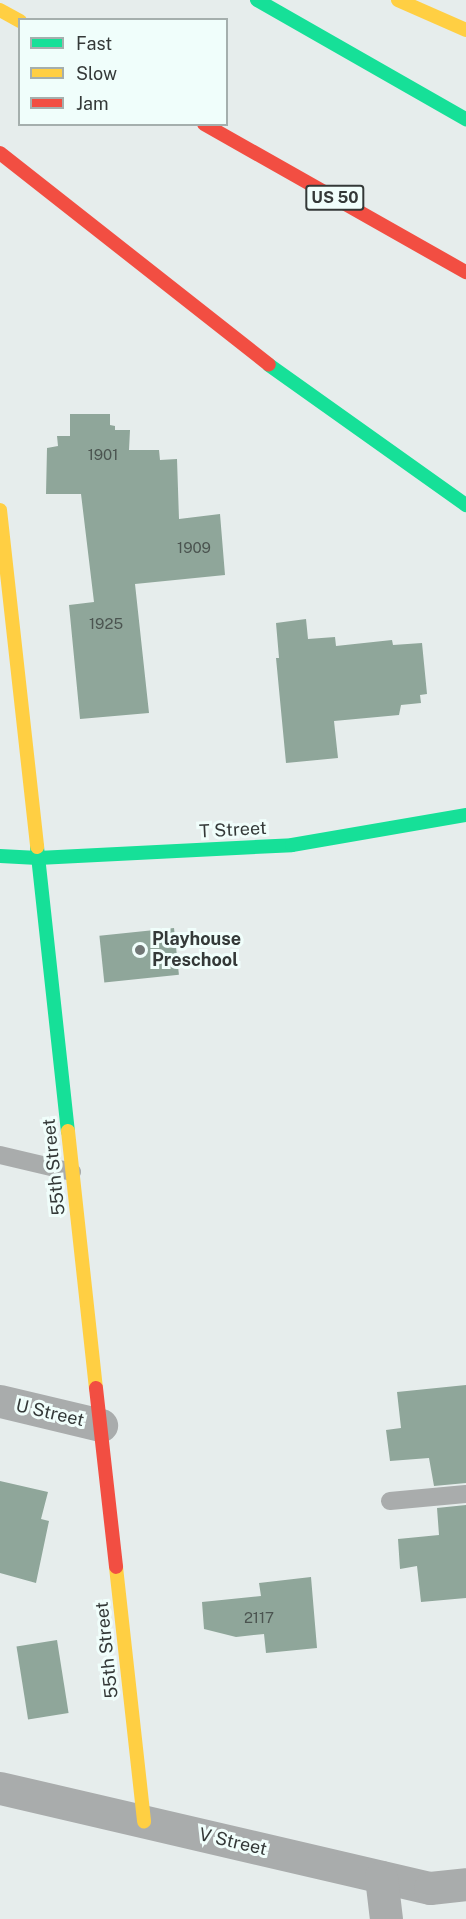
<!DOCTYPE html>
<html>
<head>
<meta charset="utf-8">
<style>
	body { margin:0 }
	#map { position:relative; width:466px; height:1919px; overflow:hidden; background:#e6edec; font-family:"Public Sans",sans-serif }
	div>[style] { position:absolute }
	.building>* { inset:0; background:#8fa69a; transform-origin:0 0 }
	.lane>* { height:18px; margin:-9px; padding:0 9px; transform-origin:9px; border-radius:9px; background:#a9acac }
	.street>* { height:33px; margin:-16.5px; padding:0 16.5px; transform-origin:16.5px; border-radius:16.5px; background:#a9acac }
	.fast>* { height:14px; margin:-7px; padding:0 7px; transform-origin:7px; border-radius:7px; background:#16e098 }
	.slow>* { height:14px; margin:-7px; padding:0 7px; transform-origin:7px; border-radius:7px; background:#ffcf43 }
	.jam>* { height:14px; margin:-7px; padding:0 7px; transform-origin:7px; border-radius:7px; background:#f24e42 }
	.dots>* { width:16px; height:16px; translate:-50% -50%; box-sizing:border-box; border:3px solid #f0fefb; border-radius:50% }
	span { translate:-50% -50%; white-space:nowrap; text-align:center; line-height:1.15; -webkit-text-stroke:6px #f0fefb; paint-order:stroke }
	.number-label { font-size:15px; color:#4b5450 }
	.number-label span { -webkit-text-stroke-width:0 }
	.shield-label span { padding:2px 4px; background:#f0fefb; border:2px solid; border-radius:4px; -webkit-text-stroke-width:0 }
	.shield-label { font-size:16px; color:#343938; font-weight:700 }
	.street-label { font-size:18px; color:#343938 }
	.poi-label { font-size:18px; color:#343938; font-weight:700 }
	.left { translate:0 -50%; text-align:left }
	.legend { position:absolute; left:18px; top:18px; width:210px; height:108px; box-sizing:border-box; background:#f0fefb; border:2px solid #a5afad; margin:0; padding:8px 10px; list-style:none; font-size:18px; color:#343938 }
	.legend li { display:flex; align-items:center; gap:12px; height:30px }
	.legend b { width:30px; border:2px solid #a5afad }
</style>
</head>
<body>
<div id="map">
	<div class="building">
		<i style="clip-path:polygon(70px 414px,110px 414px,110px 425px,115px 426px,115px 430px,130px 430px,129px 450px,159px 450px,160px 460px,177px 459px,179px 519px,220px 514px,225px 575px,135px 584px,149px 713px,80px 719px,69px 605px,94px 602px,81px 494px,46px 494px,47px 448px,58px 446px,57px 436px,70px 436px)"></i>
		<i style="clip-path:polygon(306px 619px,308px 639px,335px 637px,336px 646px,392px 640px,393px 645px,422px 643px,427px 694px,420px 695px,421px 703px,401px 705px,399px 715px,334px 721px,338px 758px,286px 763px,276px 658px,279px 658px,276px 623px)"></i>
		<i style="left:174px;top:928px;width:47px;height:75px;rotate:84deg"></i>
		<i style="clip-path:polygon(466px 1385px,466px 1483px,434px 1486px,429px 1458px,390px 1461px,386px 1430px,401px 1428px,397px 1392px)"></i>
		<i style="clip-path:polygon(0 1481px,48px 1492px,41px 1519px,49px 1521px,36px 1583px,0 1573px)"></i>
		<i style="clip-path:polygon(466px 1505px,466px 1598px,421px 1602px,417px 1566px,400px 1569px,398px 1539px,439px 1535px,437px 1508px)"></i>
		<i style="clip-path:polygon(311px 1577px,317px 1648px,266px 1653px,264px 1634px,236px 1637px,204px 1629px,202px 1602px,261px 1596px,259px 1583px)"></i>
		<i style="left:57px;top:1640px;width:74px;height:41px;rotate:81deg"></i>
	</div>
	<div class="lane">
		<i style="left:0;top:1155px;width:74px;rotate:13.3deg"></i>
		<i style="left:390px;top:1501px;width:76px;rotate:-5.3deg"></i>
	</div>
	<div class="street">
		<i style="left:0;top:1401px;width:104px;rotate:13.4deg"></i>
		<i style="left:0;top:1788px;width:441px;rotate:13.1deg"></i>
		<i style="left:430px;top:1888px;width:36px;rotate:-6deg"></i>
		<i style="left:381px;top:1877px;width:42px;rotate:83.2deg"></i>
	</div>
	<div class="fast">
		<i style="left:257px;top:0;width:241px;rotate:29.7deg"></i>
		<i style="left:269px;top:365px;width:242px;rotate:35.4deg"></i>
		<i style="left:37px;top:847px;width:286px;rotate:83.8deg"></i>
		<i style="left:0;top:856px;width:38px;rotate:3deg"></i>
		<i style="left:38px;top:858px;width:254px;rotate:-2.9deg"></i>
		<i style="left:292px;top:845px;width:177px;rotate:-9.8deg"></i>
	</div>
	<div class="slow">
		<i style="left:398px;top:0;width:74px;rotate:23.8deg"></i>
		<i style="left:0;top:10px;width:23px;rotate:29deg"></i>
		<i style="left:0;top:510px;width:339px;rotate:83.7deg"></i>
		<i style="left:68px;top:1131px;width:259px;rotate:83.8deg"></i>
		<i style="left:116px;top:1567px;width:256px;rotate:83.7deg"></i>
	</div>
	<div class="jam">
		<i style="left:204px;top:124px;width:301px;rotate:29.5deg"></i>
		<i style="left:0;top:153px;width:342px;rotate:38.2deg"></i>
		<i style="left:96px;top:1388px;width:180px;rotate:83.6deg"></i>
	</div>
	<div class="dots">
		<i style="left:140px;top:950px;background:#727877"></i>
	</div>
	<div class="number-label">
		<span style="left:103px;top:455px">1901</span>
		<span style="left:194px;top:548px">1909</span>
		<span style="left:106px;top:624px">1925</span>
		<span style="left:259px;top:1618px">2117</span>
	</div>
	<div class="shield-label">
		<span style="left:335px;top:198px">US 50</span>
	</div>
	<div class="street-label">
		<span style="left:233px;top:830px;rotate:-3deg">T Street</span>
		<span style="left:54px;top:1167px;rotate:-96deg">55th Street</span>
		<span style="left:50px;top:1413px;rotate:13deg">U Street</span>
		<span style="left:107px;top:1650px;rotate:-96deg">55th Street</span>
		<span style="left:233px;top:1842px;rotate:13deg">V Street</span>
	</div>
	<div class="poi-label">
		<span class="left" style="left:152px;top:950px">Playhouse<br>Preschool</span>
	</div>
	<ul class="legend">
	<li><b style="height:8px;background:#16e098"></b>Fast</li>
	<li><b style="height:8px;background:#ffcf43"></b>Slow</li>
	<li><b style="height:8px;background:#f24e42"></b>Jam</li>
	</ul>
</div>
</body>
</html>
